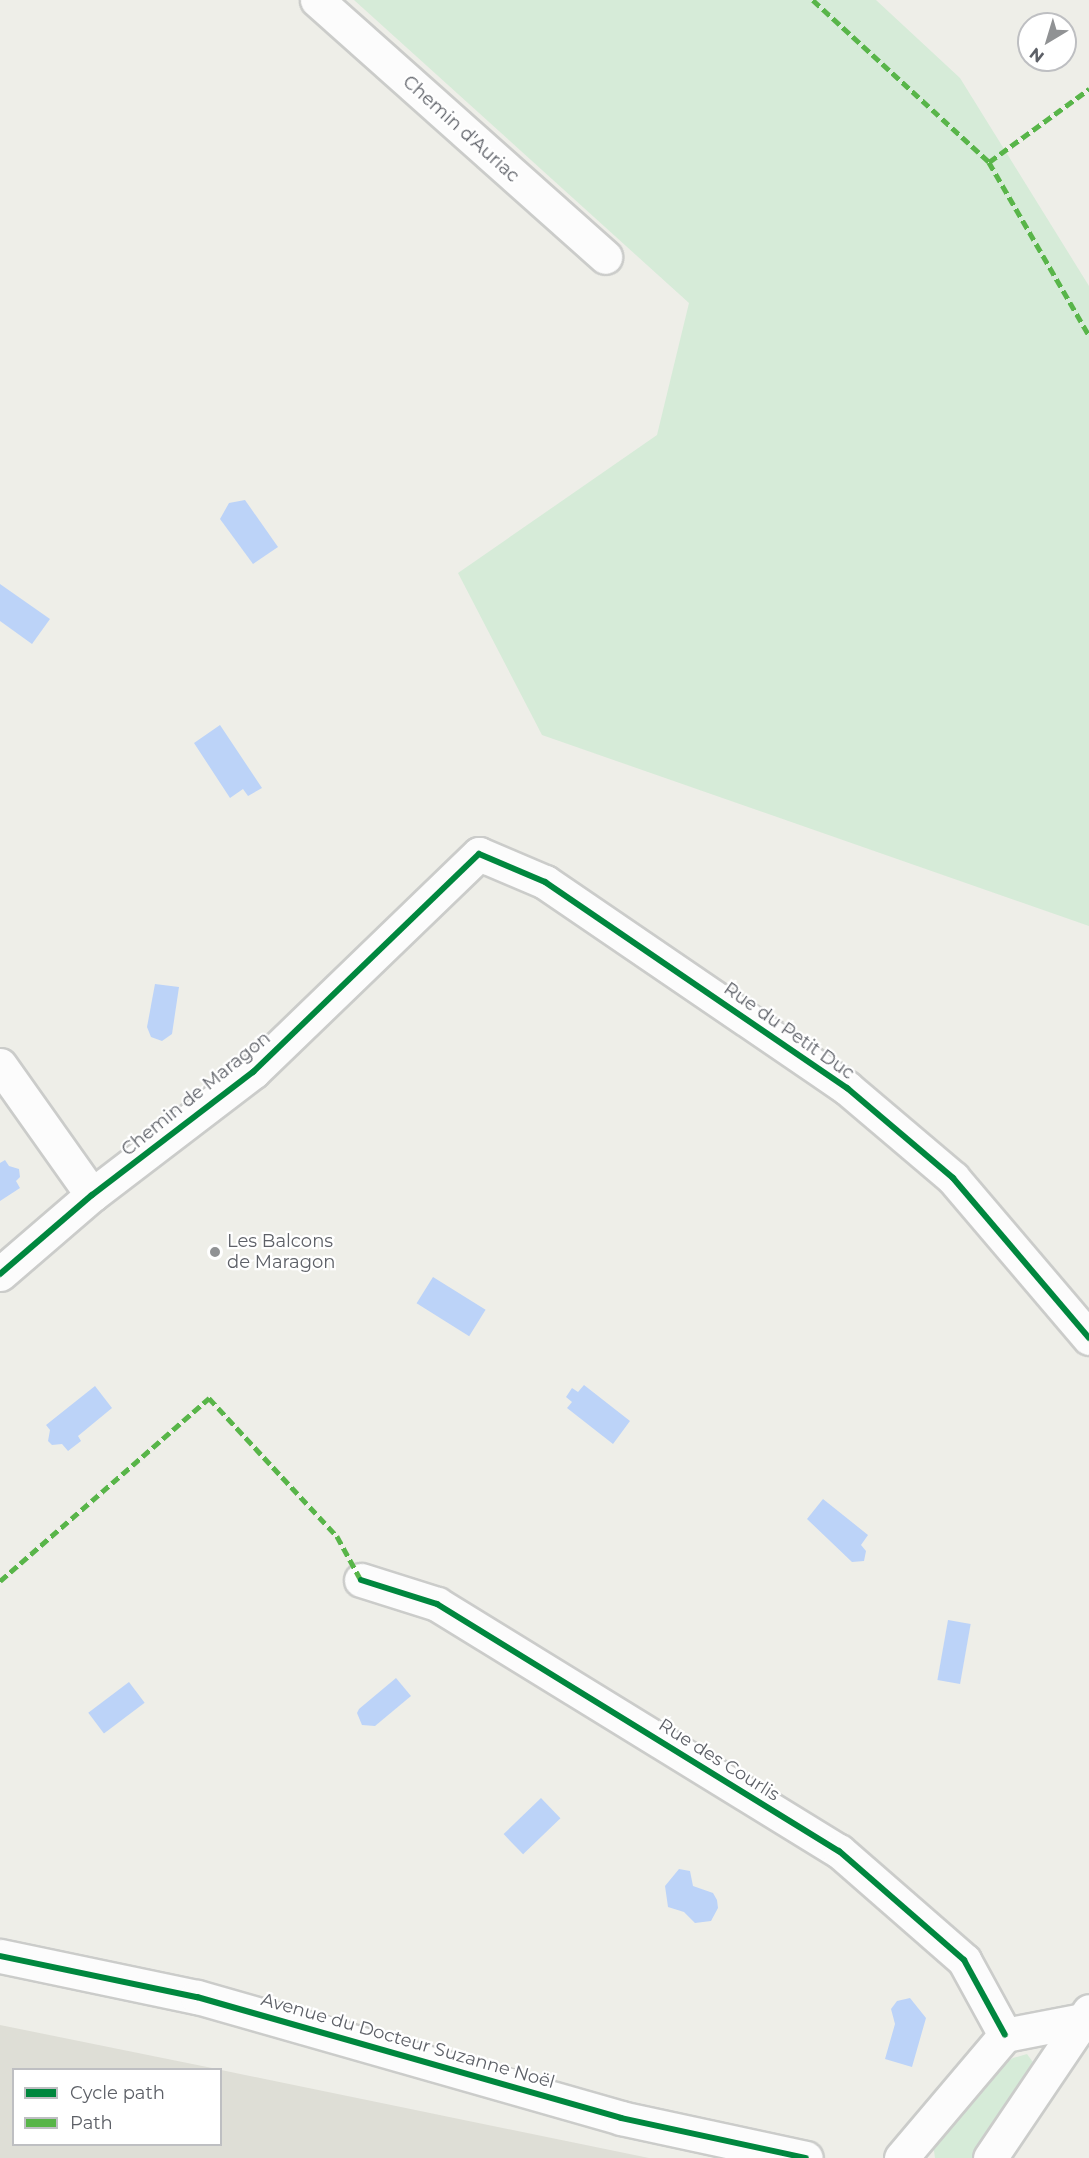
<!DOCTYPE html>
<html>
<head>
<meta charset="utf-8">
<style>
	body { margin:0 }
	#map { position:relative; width:1089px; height:2158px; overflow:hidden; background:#eeeee8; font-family:Montserrat,sans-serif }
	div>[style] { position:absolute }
	.education>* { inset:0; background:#deded6 }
	.green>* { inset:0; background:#d6ebd8 }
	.water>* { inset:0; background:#bcd3f8; transform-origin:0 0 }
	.roads { filter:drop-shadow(2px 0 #cbccca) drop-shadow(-2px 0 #cbccca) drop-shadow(0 2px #cbccca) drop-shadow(0 -2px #cbccca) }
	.minor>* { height:33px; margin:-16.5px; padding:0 16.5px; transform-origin:16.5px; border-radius:16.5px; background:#fcfcfc }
	.quiet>* { height:4.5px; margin-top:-2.25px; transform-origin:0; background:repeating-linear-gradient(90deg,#58b549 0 9px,transparent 0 13.5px) }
	.cycleway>* { height:6px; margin:-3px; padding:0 3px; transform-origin:3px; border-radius:3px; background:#00873e }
	.dots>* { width:16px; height:16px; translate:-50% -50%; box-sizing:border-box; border:3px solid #fff; border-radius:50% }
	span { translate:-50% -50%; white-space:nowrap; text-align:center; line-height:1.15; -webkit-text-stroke:4.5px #fff; paint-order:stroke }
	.street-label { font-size:18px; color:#5d6067 }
	.poi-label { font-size:18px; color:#5d6067 }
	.left { translate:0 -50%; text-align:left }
	.legend { position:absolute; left:12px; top:2068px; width:210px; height:78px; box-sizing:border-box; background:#fff; border:2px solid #bebfc2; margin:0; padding:8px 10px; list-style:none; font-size:18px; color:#5d6067 }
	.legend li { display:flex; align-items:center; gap:12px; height:30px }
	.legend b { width:30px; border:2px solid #bebfc2 }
	.north { position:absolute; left:1017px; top:12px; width:60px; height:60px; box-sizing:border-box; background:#fff; border:2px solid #bebfc2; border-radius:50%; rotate:218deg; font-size:16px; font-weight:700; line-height:24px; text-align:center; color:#5d6067 }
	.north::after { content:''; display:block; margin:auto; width:21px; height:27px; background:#909294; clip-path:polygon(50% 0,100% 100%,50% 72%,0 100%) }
</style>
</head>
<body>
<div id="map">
	<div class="education">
		<i style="clip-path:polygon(0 2025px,217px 2069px,14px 2070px,14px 2144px,220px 2144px,221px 2070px,649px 2158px,0 2158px)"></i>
	</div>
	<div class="green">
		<i style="clip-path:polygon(354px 0,876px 0,960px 78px,1089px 286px,1089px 926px,542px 735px,458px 573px,657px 435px,689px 303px)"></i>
		<i style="clip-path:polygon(1027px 2054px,1035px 2065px,975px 2158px,935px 2158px,933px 2144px,986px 2076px,1013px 2058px)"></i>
	</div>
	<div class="water">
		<i style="clip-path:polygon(245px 500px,278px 547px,253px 564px,220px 519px,229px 503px)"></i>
		<i style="clip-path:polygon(0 584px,50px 619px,32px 644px,0 621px)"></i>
		<i style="clip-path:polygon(220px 725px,262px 788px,248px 796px,243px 789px,230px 798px,194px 743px)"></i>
		<i style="clip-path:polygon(155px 984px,179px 987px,172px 1034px,162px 1041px,151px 1037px,147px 1027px)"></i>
		<i style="clip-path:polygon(5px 1160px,9px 1166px,19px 1169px,20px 1177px,16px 1181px,20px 1188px,0 1201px,0 1163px)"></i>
		<i style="left:433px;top:1277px;width:62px;height:31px;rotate:32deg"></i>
		<i style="clip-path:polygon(584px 1385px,630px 1421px,613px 1444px,567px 1408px,572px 1402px,566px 1397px,572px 1388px,578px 1392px)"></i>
		<i style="clip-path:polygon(95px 1386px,112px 1408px,78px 1436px,81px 1441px,68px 1451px,62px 1444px,52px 1445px,48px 1441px,50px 1430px,46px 1425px)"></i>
		<i style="clip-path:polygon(823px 1499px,868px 1535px,861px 1545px,866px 1551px,864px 1561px,852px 1562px,807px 1519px)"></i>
		<i style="left:948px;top:1620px;width:23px;height:61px;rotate:10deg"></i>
		<i style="clip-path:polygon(396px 1678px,411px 1696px,375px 1726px,362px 1725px,357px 1713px,359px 1709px)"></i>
		<i style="left:129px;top:1682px;width:26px;height:51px;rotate:53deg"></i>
		<i style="left:541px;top:1798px;width:28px;height:52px;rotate:46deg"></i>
		<i style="clip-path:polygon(679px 1869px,690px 1871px,693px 1886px,713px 1893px,717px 1900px,718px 1908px,711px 1921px,695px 1923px,684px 1912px,668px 1907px,665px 1886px)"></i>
		<i style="clip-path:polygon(910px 1998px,926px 2018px,912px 2067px,885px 2059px,895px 2024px,891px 2009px,897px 2001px)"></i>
	</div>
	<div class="roads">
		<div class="minor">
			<i style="left:317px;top:0;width:386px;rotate:41.7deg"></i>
			<i style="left:0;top:1065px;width:159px;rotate:54.7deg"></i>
			<i style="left:0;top:1274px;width:121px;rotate:-40.7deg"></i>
			<i style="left:92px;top:1195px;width:203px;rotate:-37.4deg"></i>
			<i style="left:253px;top:1072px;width:314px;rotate:-44deg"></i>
			<i style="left:479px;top:854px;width:72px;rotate:23deg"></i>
			<i style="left:545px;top:882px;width:366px;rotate:34.3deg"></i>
			<i style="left:847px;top:1088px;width:139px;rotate:40.3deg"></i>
			<i style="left:953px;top:1178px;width:210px;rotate:49.6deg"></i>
			<i style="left:361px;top:1580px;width:80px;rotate:17.5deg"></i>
			<i style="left:437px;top:1604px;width:472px;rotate:31.6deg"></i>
			<i style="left:839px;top:1851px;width:166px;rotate:41.1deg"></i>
			<i style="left:964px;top:1960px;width:85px;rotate:61.3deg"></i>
			<i style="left:0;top:1956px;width:201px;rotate:11.8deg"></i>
			<i style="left:197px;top:1997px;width:441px;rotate:15.9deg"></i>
			<i style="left:621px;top:2118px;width:189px;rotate:12.2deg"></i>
			<i style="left:1005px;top:2035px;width:78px;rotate:-11deg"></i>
			<i style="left:1082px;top:2020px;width:9px;rotate:36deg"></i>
			<i style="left:901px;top:2158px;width:161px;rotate:-49.8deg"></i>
			<i style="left:990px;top:2158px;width:177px;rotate:-56deg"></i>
		</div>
	</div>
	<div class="quiet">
		<i style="left:813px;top:0;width:239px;rotate:42.6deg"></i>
		<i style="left:989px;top:162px;width:200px;rotate:60deg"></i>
		<i style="left:989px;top:162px;width:124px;rotate:-36.1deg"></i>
		<i style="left:0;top:1581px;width:278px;rotate:-41.2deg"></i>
		<i style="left:209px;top:1398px;width:188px;rotate:47.2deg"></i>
		<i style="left:337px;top:1536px;width:50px;rotate:61.4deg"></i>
	</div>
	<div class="cycleway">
		<i style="left:0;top:1274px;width:121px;rotate:-40.7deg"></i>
		<i style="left:92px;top:1195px;width:203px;rotate:-37.4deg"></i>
		<i style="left:253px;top:1072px;width:314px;rotate:-44deg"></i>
		<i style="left:479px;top:854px;width:72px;rotate:23deg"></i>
		<i style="left:545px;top:882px;width:366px;rotate:34.3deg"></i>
		<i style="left:847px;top:1088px;width:139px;rotate:40.3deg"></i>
		<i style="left:953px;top:1178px;width:210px;rotate:49.6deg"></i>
		<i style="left:361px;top:1580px;width:80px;rotate:17.5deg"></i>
		<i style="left:437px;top:1604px;width:472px;rotate:31.6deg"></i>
		<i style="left:839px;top:1851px;width:166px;rotate:41.1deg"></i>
		<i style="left:964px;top:1960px;width:85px;rotate:61.3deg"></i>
		<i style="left:0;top:1956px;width:201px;rotate:11.8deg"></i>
		<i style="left:197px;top:1997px;width:441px;rotate:15.9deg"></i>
		<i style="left:621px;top:2118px;width:189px;rotate:12.2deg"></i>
	</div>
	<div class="dots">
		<i style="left:215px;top:1252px;background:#909294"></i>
	</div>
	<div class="street-label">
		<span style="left:461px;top:129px;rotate:42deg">Chemin d'Auriac</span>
		<span style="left:789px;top:1031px;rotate:35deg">Rue du Petit Duc</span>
		<span style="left:196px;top:1094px;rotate:-39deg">Chemin de Maragon</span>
		<span style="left:719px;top:1760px;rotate:32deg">Rue des Courlis</span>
		<span style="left:408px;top:2041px;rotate:16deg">Avenue du Docteur Suzanne Noël</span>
	</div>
	<div class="poi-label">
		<span class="left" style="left:227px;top:1252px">Les Balcons<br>de Maragon</span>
	</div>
	<ul class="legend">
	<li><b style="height:8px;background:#00873e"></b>Cycle path</li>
	<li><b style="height:8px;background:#58b549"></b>Path</li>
	</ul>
	<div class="north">N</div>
</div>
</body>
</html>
